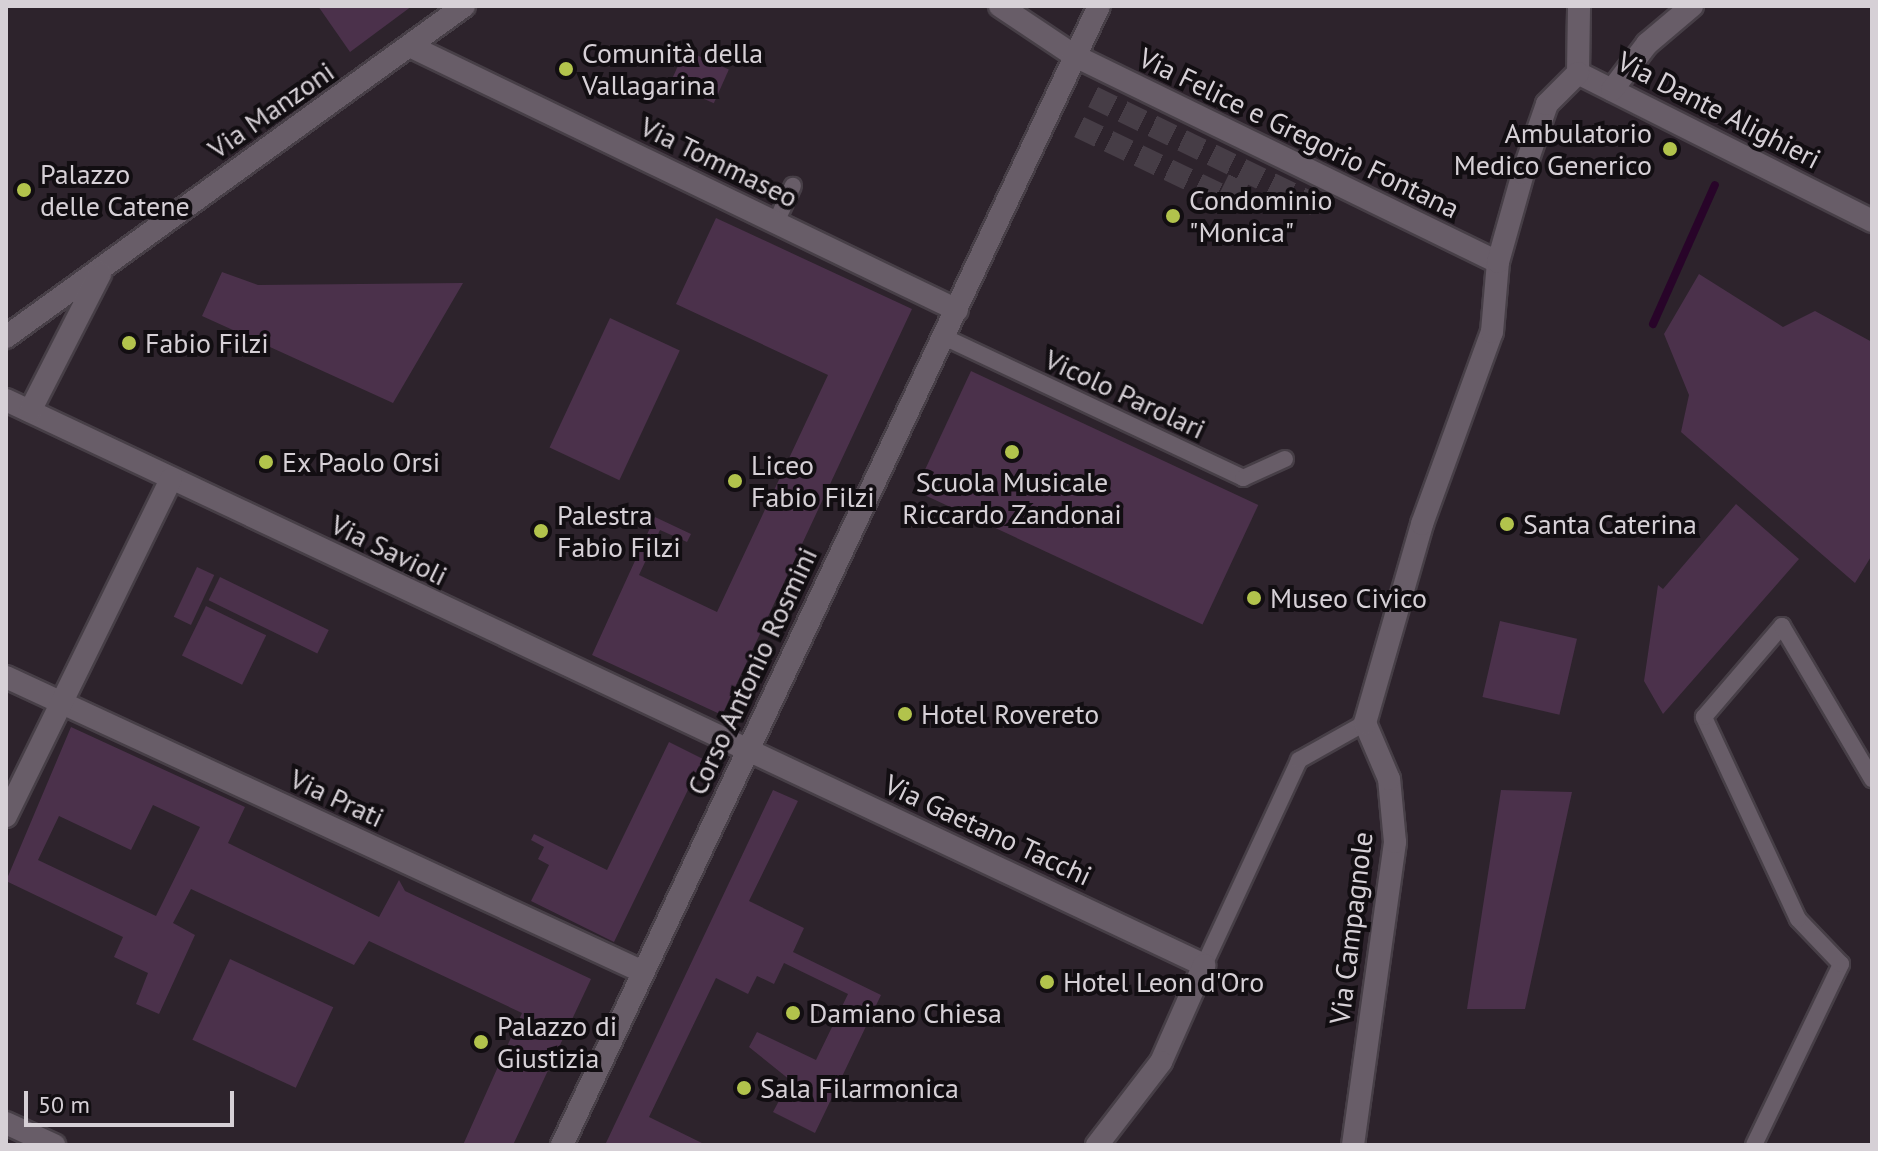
<!DOCTYPE html>
<html>
<head>
<meta charset="utf-8">
<style>
	body { margin:0 }
	#map { position:relative; width:1878px; height:1151px; overflow:hidden; background:#2d232c; font-family:"PT Sans",sans-serif }
	div>[style] { position:absolute }
	.green>* { inset:0; background:#4b314b; transform-origin:0 0 }
	.stream>* { height:8px; margin:-4px; padding:0 4px; transform-origin:4px; border-radius:4px; background:#280429 }
	.pedestrian-tunnel>* { height:22px; margin-top:-11px; transform-origin:0; background:repeating-linear-gradient(90deg,#463d46 0 22px,transparent 0 33px) }
	.roads { filter:drop-shadow(2px 0 #473f47) drop-shadow(-2px 0 #473f47) drop-shadow(0 2px #473f47) drop-shadow(0 -2px #473f47) }
	.service>* { height:16px; margin:-8px; padding:0 8px; transform-origin:8px; border-radius:8px; background:#685d68 }
	.minor>* { height:22px; margin:-11px; padding:0 11px; transform-origin:11px; border-radius:11px; background:#685d68 }
	.secondary>* { height:22px; margin:-11px; padding:0 11px; transform-origin:11px; border-radius:11px; background:#685d68 }
	.dots>* { width:22px; height:22px; translate:-50% -50%; box-sizing:border-box; border:4px solid #120e12; border-radius:50% }
	span { translate:-50% -50%; white-space:nowrap; text-align:center; line-height:1.15; -webkit-text-stroke:8px #120e12; paint-order:stroke }
	.poi-label { font-size:28px; color:#d6d0d6 }
	.left { translate:0 -50%; text-align:left }
	.right { translate:-100% -50%; text-align:right }
	.street-label { font-size:28px; color:#d6d0d6 }
	.frame { position:absolute; inset:0; border:8px solid #d6d0d6; pointer-events:none }
	.scale { position:absolute; left:24px; top:1091px; width:210px; height:36px; box-sizing:border-box; border:4px solid #d6d0d6; border-top:0; padding-left:10px; font-size:24px; line-height:28px; white-space:nowrap; color:#d6d0d6; -webkit-text-stroke:6px #120e12; paint-order:stroke }
</style>
</head>
<body>
<div id="map">
	<div class="green">
		<i style="clip-path:polygon(318px 6px,412px 6px,350px 52px)"></i>
		<i style="left:685px;top:50px;width:48px;height:37px;rotate:24deg"></i>
		<i style="clip-path:polygon(716px 218px,912px 309px,722px 715px,592px 655px,655px 517px,691px 534px,687px 542px,660px 530px,639px 575px,717px 612px,828px 375px,676px 304px)"></i>
		<i style="clip-path:polygon(222px 272px,258px 285px,463px 283px,393px 403px,202px 316px)"></i>
		<i style="clip-path:polygon(1699px 274px,1783px 327px,1815px 311px,1872px 342px,1872px 555px,1855px 583px,1681px 432px,1689px 395px,1664px 334px)"></i>
		<i style="left:610px;top:318px;width:77px;height:143px;rotate:25deg"></i>
		<i style="left:971px;top:371px;width:317px;height:132px;rotate:25deg"></i>
		<i style="clip-path:polygon(1736px 504px,1799px 559px,1663px 714px,1644px 681px,1658px 585px,1663px 589px)"></i>
		<i style="left:197px;top:567px;width:19px;height:55px;rotate:25deg"></i>
		<i style="left:220px;top:577px;width:121px;height:26px;rotate:26deg"></i>
		<i style="left:206px;top:606px;width:67px;height:55px;rotate:26deg"></i>
		<i style="left:1500px;top:621px;width:79px;height:78px;rotate:13deg"></i>
		<i style="clip-path:polygon(evenodd,71px 727px,245px 807px,228px 843px,379px 917px,399px 880px,405px 891px,591px 979px,513px 1145px,463px 1145px,522px 1013px,369px 941px,354px 965px,191px 889px,173px 923px,195px 935px,159px 1014px,136px 1004px,148px 973px,114px 957px,123px 937px,6px 881px,71px 727px,153px 805px,200px 827px,156px 916px,38px 860px,59px 816px,131px 850px,153px 805px)"></i>
		<i style="clip-path:polygon(669px 742px,703px 759px,614px 942px,531px 901px,549px 865px,538px 859px,544px 847px,531px 840px,534px 834px,607px 870px)"></i>
		<i style="clip-path:polygon(773px 790px,798px 801px,749px 901px,804px 928px,793px 952px,881px 995px,815px 1133px,773px 1112px,790px 1080px,749px 1047px,757px 1032px,816px 1060px,848px 994px,784px 963px,774px 984px,757px 976px,748px 994px,716px 978px,649px 1117px,706px 1145px,605px 1145px)"></i>
		<i style="clip-path:polygon(1501px 790px,1572px 792px,1525px 1009px,1467px 1009px)"></i>
		<i style="left:230px;top:959px;width:114px;height:89px;rotate:25deg"></i>
	</div>
	<div class="stream">
		<i style="left:1653px;top:324px;width:152px;rotate:-66deg"></i>
	</div>
	<div class="pedestrian-tunnel">
		<i style="left:1093px;top:97px;width:247px;rotate:25.9deg"></i>
		<i style="left:1079px;top:127px;width:166px;rotate:25.6deg"></i>
		<i style="left:1229px;top:199px;width:32px;rotate:-64deg"></i>
	</div>
	<div class="roads">
		<div class="service">
			<i style="left:776px;top:222px;width:40px;rotate:-65deg"></i>
			<i style="left:944px;top:337px;width:331px;rotate:25.2deg"></i>
			<i style="left:1243px;top:478px;width:46px;rotate:-24.3deg"></i>
			<i style="left:1204px;top:965px;width:226px;rotate:-65.1deg"></i>
			<i style="left:1299px;top:760px;width:76px;rotate:-29.3deg"></i>
			<i style="left:1754px;top:1145px;width:201px;rotate:-64.3deg"></i>
			<i style="left:1841px;top:964px;width:62px;rotate:-133.7deg"></i>
			<i style="left:1798px;top:919px;width:223px;rotate:-115deg"></i>
			<i style="left:1704px;top:717px;width:120px;rotate:-49.4deg"></i>
			<i style="left:1782px;top:626px;width:178px;rotate:59.5deg"></i>
		</div>
		<div class="minor">
			<i style="left:1000px;top:6px;width:90px;rotate:33.7deg"></i>
			<i style="left:1075px;top:56px;width:470px;rotate:26deg"></i>
			<i style="left:412px;top:47px;width:605px;rotate:25.76deg"></i>
			<i style="left:1578px;top:73px;width:329px;rotate:26.7deg"></i>
			<i style="left:1578px;top:73px;width:67px;rotate:-89.1deg"></i>
			<i style="left:1612px;top:90px;width:58px;rotate:-52.7deg"></i>
			<i style="left:1647px;top:44px;width:59px;rotate:-40.2deg"></i>
			<i style="left:6px;top:337px;width:565px;rotate:-35.86deg"></i>
			<i style="left:6px;top:400px;width:1325px;rotate:25.25deg"></i>
			<i style="left:1204px;top:965px;width:106px;rotate:113.9deg"></i>
			<i style="left:1161px;top:1062px;width:105px;rotate:127.6deg"></i>
			<i style="left:30px;top:411px;width:154px;rotate:-62.9deg"></i>
			<i style="left:6px;top:677px;width:702px;rotate:24.85deg"></i>
			<i style="left:6px;top:816px;width:375px;rotate:-63.9deg"></i>
			<i style="left:6px;top:1123px;width:53px;rotate:24.6deg"></i>
			<i style="left:1353px;top:1145px;width:306px;rotate:-82.1deg"></i>
			<i style="left:1395px;top:842px;width:63px;rotate:-95.4deg"></i>
			<i style="left:1389px;top:779px;width:61px;rotate:-113.2deg"></i>
			<i style="left:1365px;top:723px;width:207px;rotate:-74deg"></i>
			<i style="left:1422px;top:524px;width:204px;rotate:-70deg"></i>
			<i style="left:1492px;top:332px;width:70px;rotate:-85.1deg"></i>
			<i style="left:1498px;top:262px;width:92px;rotate:-74.3deg"></i>
			<i style="left:1523px;top:173px;width:73px;rotate:-70.8deg"></i>
			<i style="left:1547px;top:104px;width:44px;rotate:-45deg"></i>
		</div>
		<div class="secondary">
			<i style="left:562px;top:1145px;width:1259px;rotate:-64.76deg"></i>
		</div>
	</div>
	<div class="dots">
		<i style="left:566px;top:69px;background:#b2c34c"></i>
		<i style="left:1670px;top:149px;background:#b2c34c"></i>
		<i style="left:24px;top:190px;background:#b2c34c"></i>
		<i style="left:1173px;top:216px;background:#b2c34c"></i>
		<i style="left:129px;top:343px;background:#b2c34c"></i>
		<i style="left:1012px;top:452px;background:#b2c34c"></i>
		<i style="left:266px;top:462px;background:#b2c34c"></i>
		<i style="left:735px;top:481px;background:#b2c34c"></i>
		<i style="left:1507px;top:524px;background:#b2c34c"></i>
		<i style="left:541px;top:531px;background:#b2c34c"></i>
		<i style="left:1254px;top:598px;background:#b2c34c"></i>
		<i style="left:905px;top:714px;background:#b2c34c"></i>
		<i style="left:1047px;top:982px;background:#b2c34c"></i>
		<i style="left:793px;top:1013px;background:#b2c34c"></i>
		<i style="left:481px;top:1042px;background:#b2c34c"></i>
		<i style="left:744px;top:1088px;background:#b2c34c"></i>
	</div>
	<div class="poi-label">
		<span class="left" style="left:582px;top:69px">Comunità della<br>Vallagarina</span>
		<span class="right" style="left:1652px;top:149px">Ambulatorio<br>Medico Generico</span>
		<span class="left" style="left:40px;top:190px">Palazzo<br>delle Catene</span>
		<span class="left" style="left:1189px;top:216px">Condominio<br>"Monica"</span>
		<span class="left" style="left:145px;top:343px">Fabio Filzi</span>
		<span class="left" style="left:282px;top:462px">Ex Paolo Orsi</span>
		<span class="left" style="left:751px;top:481px">Liceo<br>Fabio Filzi</span>
		<span style="left:1012px;top:498px">Scuola Musicale<br>Riccardo Zandonai</span>
		<span class="left" style="left:557px;top:531px">Palestra<br>Fabio Filzi</span>
		<span class="left" style="left:1523px;top:524px">Santa Caterina</span>
		<span class="left" style="left:1270px;top:598px">Museo Civico</span>
		<span class="left" style="left:921px;top:714px">Hotel Rovereto</span>
		<span class="left" style="left:1063px;top:982px">Hotel Leon d'Oro</span>
		<span class="left" style="left:809px;top:1013px">Damiano Chiesa</span>
		<span class="left" style="left:497px;top:1042px">Palazzo di<br>Giustizia</span>
		<span class="left" style="left:760px;top:1088px">Sala Filarmonica</span>
	</div>
	<div class="street-label">
		<span style="left:271px;top:110px;rotate:-35deg">Via Manzoni</span>
		<span style="left:1719px;top:110px;rotate:27deg">Via Dante Alighieri</span>
		<span style="left:1299px;top:133px;rotate:26deg">Via Felice e Gregorio Fontana</span>
		<span style="left:719px;top:162px;rotate:26deg">Via Tommaseo</span>
		<span style="left:1125px;top:394px;rotate:25deg">Vicolo Parolari</span>
		<span style="left:389px;top:550px;rotate:26deg">Via Savioli</span>
		<span style="left:752px;top:671px;rotate:-65deg">Corso Antonio Rosmini</span>
		<span style="left:337px;top:798px;rotate:25deg">Via Prati</span>
		<span style="left:988px;top:830px;rotate:25deg">Via Gaetano Tacchi</span>
		<span style="left:1351px;top:928px;rotate:-83deg">Via Campagnole</span>
	</div>
	<div class="frame"></div>
	<div class="scale">50 m</div>
</div>
</body>
</html>
